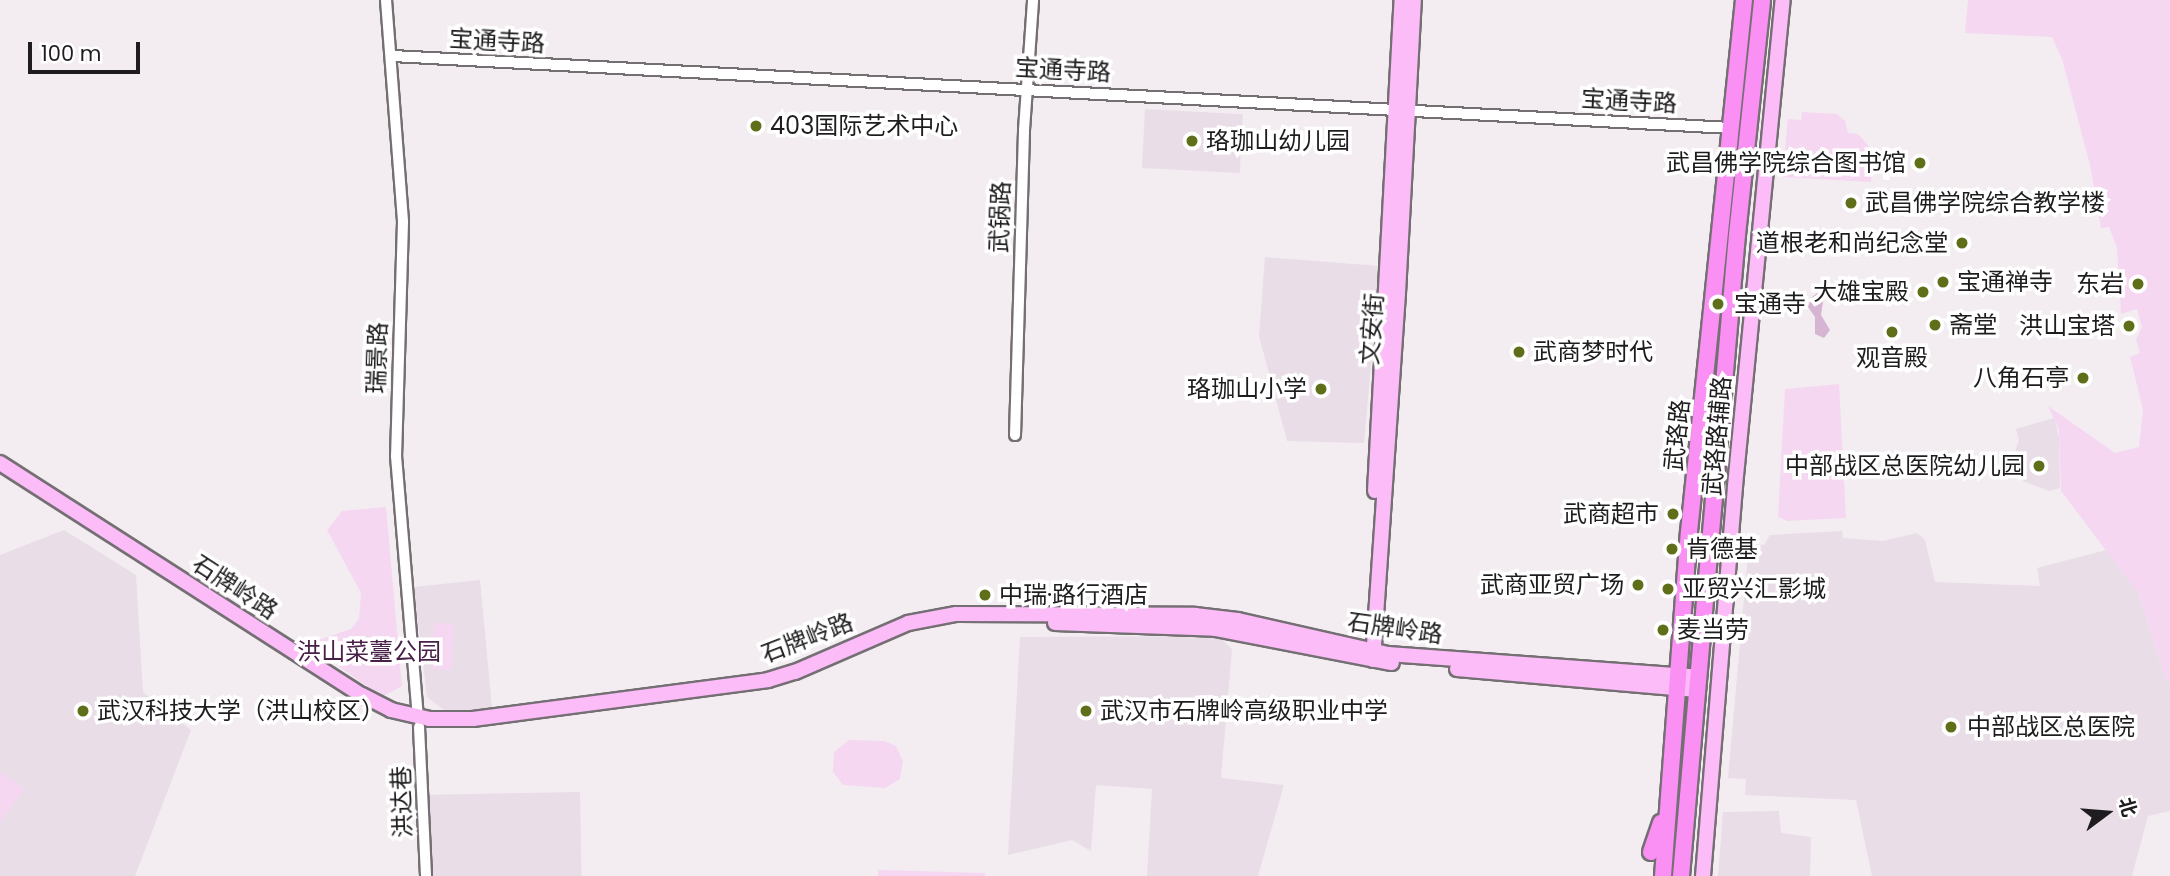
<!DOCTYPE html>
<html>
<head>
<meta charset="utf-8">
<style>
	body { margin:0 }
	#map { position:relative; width:2170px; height:876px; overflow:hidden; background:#f3edf2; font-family:Poppins,"Noto Sans SC",sans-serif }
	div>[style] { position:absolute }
	.built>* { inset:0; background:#e9dde7; transform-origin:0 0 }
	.green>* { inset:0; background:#f5d7f2; transform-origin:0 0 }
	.water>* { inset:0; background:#d5b5d2 }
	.roads { filter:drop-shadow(2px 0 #746f73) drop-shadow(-2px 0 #746f73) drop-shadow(0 2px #746f73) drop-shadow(0 -2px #746f73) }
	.minor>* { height:10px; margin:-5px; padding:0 5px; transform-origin:5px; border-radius:5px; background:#fff }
	.major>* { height:14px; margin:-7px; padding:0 7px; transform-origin:7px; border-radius:7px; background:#fcbcf8 }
	.highway>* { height:16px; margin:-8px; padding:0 8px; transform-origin:8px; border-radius:8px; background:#fa8ff4 }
	.dots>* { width:19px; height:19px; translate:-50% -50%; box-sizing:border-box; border:4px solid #fff; border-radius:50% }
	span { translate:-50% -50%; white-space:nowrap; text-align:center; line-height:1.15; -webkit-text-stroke:7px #fff; paint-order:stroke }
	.street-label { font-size:24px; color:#1e1c1e }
	.poi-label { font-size:24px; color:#1e1c1e }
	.left { translate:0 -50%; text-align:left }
	.right { translate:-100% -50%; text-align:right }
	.park-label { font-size:24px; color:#492047 }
	.north { position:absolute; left:2072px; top:778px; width:70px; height:70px; -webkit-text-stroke:5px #fff; paint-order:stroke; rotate:74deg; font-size:19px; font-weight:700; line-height:28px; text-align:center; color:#1e1c1e }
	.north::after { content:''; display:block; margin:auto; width:24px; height:32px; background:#1e1c1e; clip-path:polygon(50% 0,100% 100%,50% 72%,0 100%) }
	.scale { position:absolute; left:28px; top:42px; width:112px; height:32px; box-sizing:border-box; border:4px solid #1e1c1e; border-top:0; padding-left:9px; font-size:21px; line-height:24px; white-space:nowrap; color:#1e1c1e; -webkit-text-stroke:5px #fff; paint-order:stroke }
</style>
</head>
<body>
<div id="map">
	<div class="built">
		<i style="left:1145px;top:109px;width:98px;height:59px;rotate:3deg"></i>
		<i style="clip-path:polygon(1265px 257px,1380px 266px,1364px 443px,1287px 441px,1259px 336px)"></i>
		<i style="clip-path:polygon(2054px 418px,2059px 437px,2060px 488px,2049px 491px,2023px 481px,2015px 452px,2019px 440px,2016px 429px)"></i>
		<i style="clip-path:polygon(64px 530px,136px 575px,143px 692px,191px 730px,135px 876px,0 876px,0 555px)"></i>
		<i style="clip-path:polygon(1842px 531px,1843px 538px,1883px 541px,1917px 533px,1925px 540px,1935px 582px,2040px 586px,2037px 568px,2106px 550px,2129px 577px,2139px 594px,2165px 677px,2170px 684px,2170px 811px,2148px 816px,2132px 876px,1872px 876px,1856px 800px,1745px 795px,1746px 779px,1728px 778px,1749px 543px,1764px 545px,1770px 535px)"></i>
		<i style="clip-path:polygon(480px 580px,492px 708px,448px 713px,427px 697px,414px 587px)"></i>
		<i style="clip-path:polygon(1218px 636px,1232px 649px,1221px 778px,1284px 785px,1258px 876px,1147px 876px,1152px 789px,1096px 785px,1091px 851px,1072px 840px,1008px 855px,1020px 637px)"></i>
		<i style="left:580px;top:792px;width:84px;height:151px;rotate:89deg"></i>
		<i style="clip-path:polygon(1779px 811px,1781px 833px,1811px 837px,1810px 876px,1718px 876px,1723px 812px)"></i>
	</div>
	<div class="green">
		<i style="clip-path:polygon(1968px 0,2170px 0,2170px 684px,2165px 677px,2139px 594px,2061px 491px,2059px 430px,2048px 406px,2115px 453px,2139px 447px,2143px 410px,2130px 357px,2140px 353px,2136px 340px,2142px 327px,2137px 309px,2121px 314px,2117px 248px,2109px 227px,2101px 228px,2090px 165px,2062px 59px,2052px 37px,1965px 33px)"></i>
		<i style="clip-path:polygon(1802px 112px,1837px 114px,1845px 121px,1848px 133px,1858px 134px,1873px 151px,1871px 182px,1782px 177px,1788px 119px,1801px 120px)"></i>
		<i style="clip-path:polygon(1839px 384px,1846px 518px,1787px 521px,1778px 517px,1785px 389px)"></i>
		<i style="clip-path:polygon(386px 507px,402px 686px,382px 697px,307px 644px,351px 629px,359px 619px,361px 593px,327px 530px,342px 511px)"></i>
		<i style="left:434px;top:623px;width:20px;height:46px;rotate:3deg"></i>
		<i style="clip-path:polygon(849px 740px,884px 741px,896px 746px,903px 761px,900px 779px,885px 788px,843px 785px,833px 772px,834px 752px)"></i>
		<i style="clip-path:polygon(0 772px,24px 789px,0 823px)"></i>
		<i style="clip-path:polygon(878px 870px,985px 873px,985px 876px,878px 876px)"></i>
	</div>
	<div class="water">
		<i style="clip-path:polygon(1817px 293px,1824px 296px,1821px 315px,1830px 330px,1824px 338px,1815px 334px,1815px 317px,1808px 307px,1811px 298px)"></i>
	</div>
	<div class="roads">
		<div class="minor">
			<i style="left:386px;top:0;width:223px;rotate:85.6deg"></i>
			<i style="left:403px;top:222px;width:234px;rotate:91.7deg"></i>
			<i style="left:396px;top:456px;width:263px;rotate:85.2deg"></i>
			<i style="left:393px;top:56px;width:1340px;rotate:3.08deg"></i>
			<i style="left:1015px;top:435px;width:305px;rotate:-88.3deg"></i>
			<i style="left:1024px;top:130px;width:130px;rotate:-86deg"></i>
			<i style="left:419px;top:727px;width:149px;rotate:87.3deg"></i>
		</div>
		<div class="major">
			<i style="left:0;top:463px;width:430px;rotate:32.7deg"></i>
			<i style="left:362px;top:695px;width:33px;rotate:27deg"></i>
			<i style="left:391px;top:710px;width:39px;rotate:13deg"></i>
			<i style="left:429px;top:719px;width:44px"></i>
			<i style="left:473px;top:719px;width:298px;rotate:-7.5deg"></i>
			<i style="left:768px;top:680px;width:28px;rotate:-17deg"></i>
			<i style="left:795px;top:672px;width:123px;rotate:-23.4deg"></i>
			<i style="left:908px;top:623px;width:49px;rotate:-10.6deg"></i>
			<i style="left:956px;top:614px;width:239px;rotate:0.2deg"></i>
			<i style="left:1195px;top:615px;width:43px;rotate:6.6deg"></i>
			<i style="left:1238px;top:620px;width:154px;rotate:12.8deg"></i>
			<i style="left:1388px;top:654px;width:311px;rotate:4.2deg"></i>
			<i style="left:1375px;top:491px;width:492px;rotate:-86.9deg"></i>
			<i style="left:1055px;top:623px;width:160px;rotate:2.1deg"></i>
			<i style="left:1215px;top:629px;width:180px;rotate:10.9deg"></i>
			<i style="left:1373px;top:660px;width:368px;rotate:-86.1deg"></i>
			<i style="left:1398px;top:293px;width:293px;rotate:-86.9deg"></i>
			<i style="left:1457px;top:669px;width:241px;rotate:5deg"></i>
			<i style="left:1703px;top:876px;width:391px;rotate:-85.3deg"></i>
			<i style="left:1735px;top:486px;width:488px;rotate:-84.4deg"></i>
		</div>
		<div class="highway">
			<i style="left:1651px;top:852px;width:31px;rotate:-71deg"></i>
			<i style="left:1663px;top:876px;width:345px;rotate:-85.7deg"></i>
			<i style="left:1689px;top:532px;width:535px;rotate:-84.1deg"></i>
			<i style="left:1681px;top:876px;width:643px;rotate:-85.01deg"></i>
			<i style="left:1737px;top:235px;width:236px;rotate:-83.9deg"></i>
		</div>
	</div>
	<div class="dots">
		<i style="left:756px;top:126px;background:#5f6e18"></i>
		<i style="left:1192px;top:141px;background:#5f6e18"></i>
		<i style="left:1920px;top:163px;background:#5f6e18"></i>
		<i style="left:1851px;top:203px;background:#5f6e18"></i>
		<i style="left:1962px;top:243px;background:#5f6e18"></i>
		<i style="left:1943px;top:282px;background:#5f6e18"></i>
		<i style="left:2138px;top:284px;background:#5f6e18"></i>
		<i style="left:1923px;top:292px;background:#5f6e18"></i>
		<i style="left:1718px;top:304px;background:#5f6e18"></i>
		<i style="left:1935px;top:325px;background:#5f6e18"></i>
		<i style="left:2129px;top:326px;background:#5f6e18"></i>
		<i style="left:1892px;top:332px;background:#5f6e18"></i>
		<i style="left:1519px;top:352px;background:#5f6e18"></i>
		<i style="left:2083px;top:378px;background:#5f6e18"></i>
		<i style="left:1321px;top:389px;background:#5f6e18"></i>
		<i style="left:2039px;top:466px;background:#5f6e18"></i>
		<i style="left:1673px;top:514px;background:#5f6e18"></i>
		<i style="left:1672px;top:549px;background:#5f6e18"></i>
		<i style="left:1638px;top:585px;background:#5f6e18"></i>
		<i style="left:1668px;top:589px;background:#5f6e18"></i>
		<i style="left:985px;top:595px;background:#5f6e18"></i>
		<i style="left:1663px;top:630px;background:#5f6e18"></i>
		<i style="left:83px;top:711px;background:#5f6e18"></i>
		<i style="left:1086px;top:711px;background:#5f6e18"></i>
		<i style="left:1951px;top:727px;background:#5f6e18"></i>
	</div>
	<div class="street-label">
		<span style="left:497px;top:41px;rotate:3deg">宝通寺路</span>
		<span style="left:1063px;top:70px;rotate:3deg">宝通寺路</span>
		<span style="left:1629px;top:101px;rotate:3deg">宝通寺路</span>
		<span style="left:1000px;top:217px;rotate:-88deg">武锅路</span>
		<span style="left:1372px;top:329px;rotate:-86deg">文安街</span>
		<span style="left:377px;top:358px;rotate:-88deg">瑞景路</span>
		<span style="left:1677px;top:435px;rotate:-84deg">武珞路</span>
		<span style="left:1717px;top:436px;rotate:-85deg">武珞路辅路</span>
		<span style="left:235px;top:587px;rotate:33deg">石牌岭路</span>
		<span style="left:1395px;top:628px;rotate:8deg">石牌岭路</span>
		<span style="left:807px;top:638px;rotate:-21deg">石牌岭路</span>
		<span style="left:402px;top:802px;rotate:-92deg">洪达巷</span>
	</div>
	<div class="poi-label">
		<span class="left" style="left:770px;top:126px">403国际艺术中心</span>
		<span class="left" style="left:1206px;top:141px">珞珈山幼儿园</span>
		<span class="right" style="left:1906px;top:163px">武昌佛学院综合图书馆</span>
		<span class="left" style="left:1865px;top:203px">武昌佛学院综合教学楼</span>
		<span class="right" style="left:1948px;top:243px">道根老和尚纪念堂</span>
		<span class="left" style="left:1957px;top:282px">宝通禅寺</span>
		<span class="right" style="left:2124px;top:284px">东岩</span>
		<span class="right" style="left:1909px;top:292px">大雄宝殿</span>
		<span class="left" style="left:1734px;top:304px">宝通寺</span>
		<span class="left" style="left:1949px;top:325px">斋堂</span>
		<span class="right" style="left:2115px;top:326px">洪山宝塔</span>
		<span class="left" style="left:1533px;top:352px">武商梦时代</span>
		<span style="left:1892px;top:358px">观音殿</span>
		<span class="right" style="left:2069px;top:378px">八角石亭</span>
		<span class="right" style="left:1307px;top:389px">珞珈山小学</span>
		<span class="right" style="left:2025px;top:466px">中部战区总医院幼儿园</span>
		<span class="right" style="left:1659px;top:514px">武商超市</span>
		<span class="left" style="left:1686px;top:549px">肯德基</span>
		<span class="right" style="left:1624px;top:585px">武商亚贸广场</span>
		<span class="left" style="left:1682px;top:589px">亚贸兴汇影城</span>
		<span class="left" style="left:999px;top:595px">中瑞·路行酒店</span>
		<span class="left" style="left:1677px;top:630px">麦当劳</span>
		<span class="left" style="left:97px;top:711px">武汉科技大学（洪山校区）</span>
		<span class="left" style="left:1100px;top:711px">武汉市石牌岭高级职业中学</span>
		<span class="left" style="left:1967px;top:727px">中部战区总医院</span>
	</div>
	<div class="park-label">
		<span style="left:369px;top:652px">洪山菜薹公园</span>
	</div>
	<div class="north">北</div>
	<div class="scale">100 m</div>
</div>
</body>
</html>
